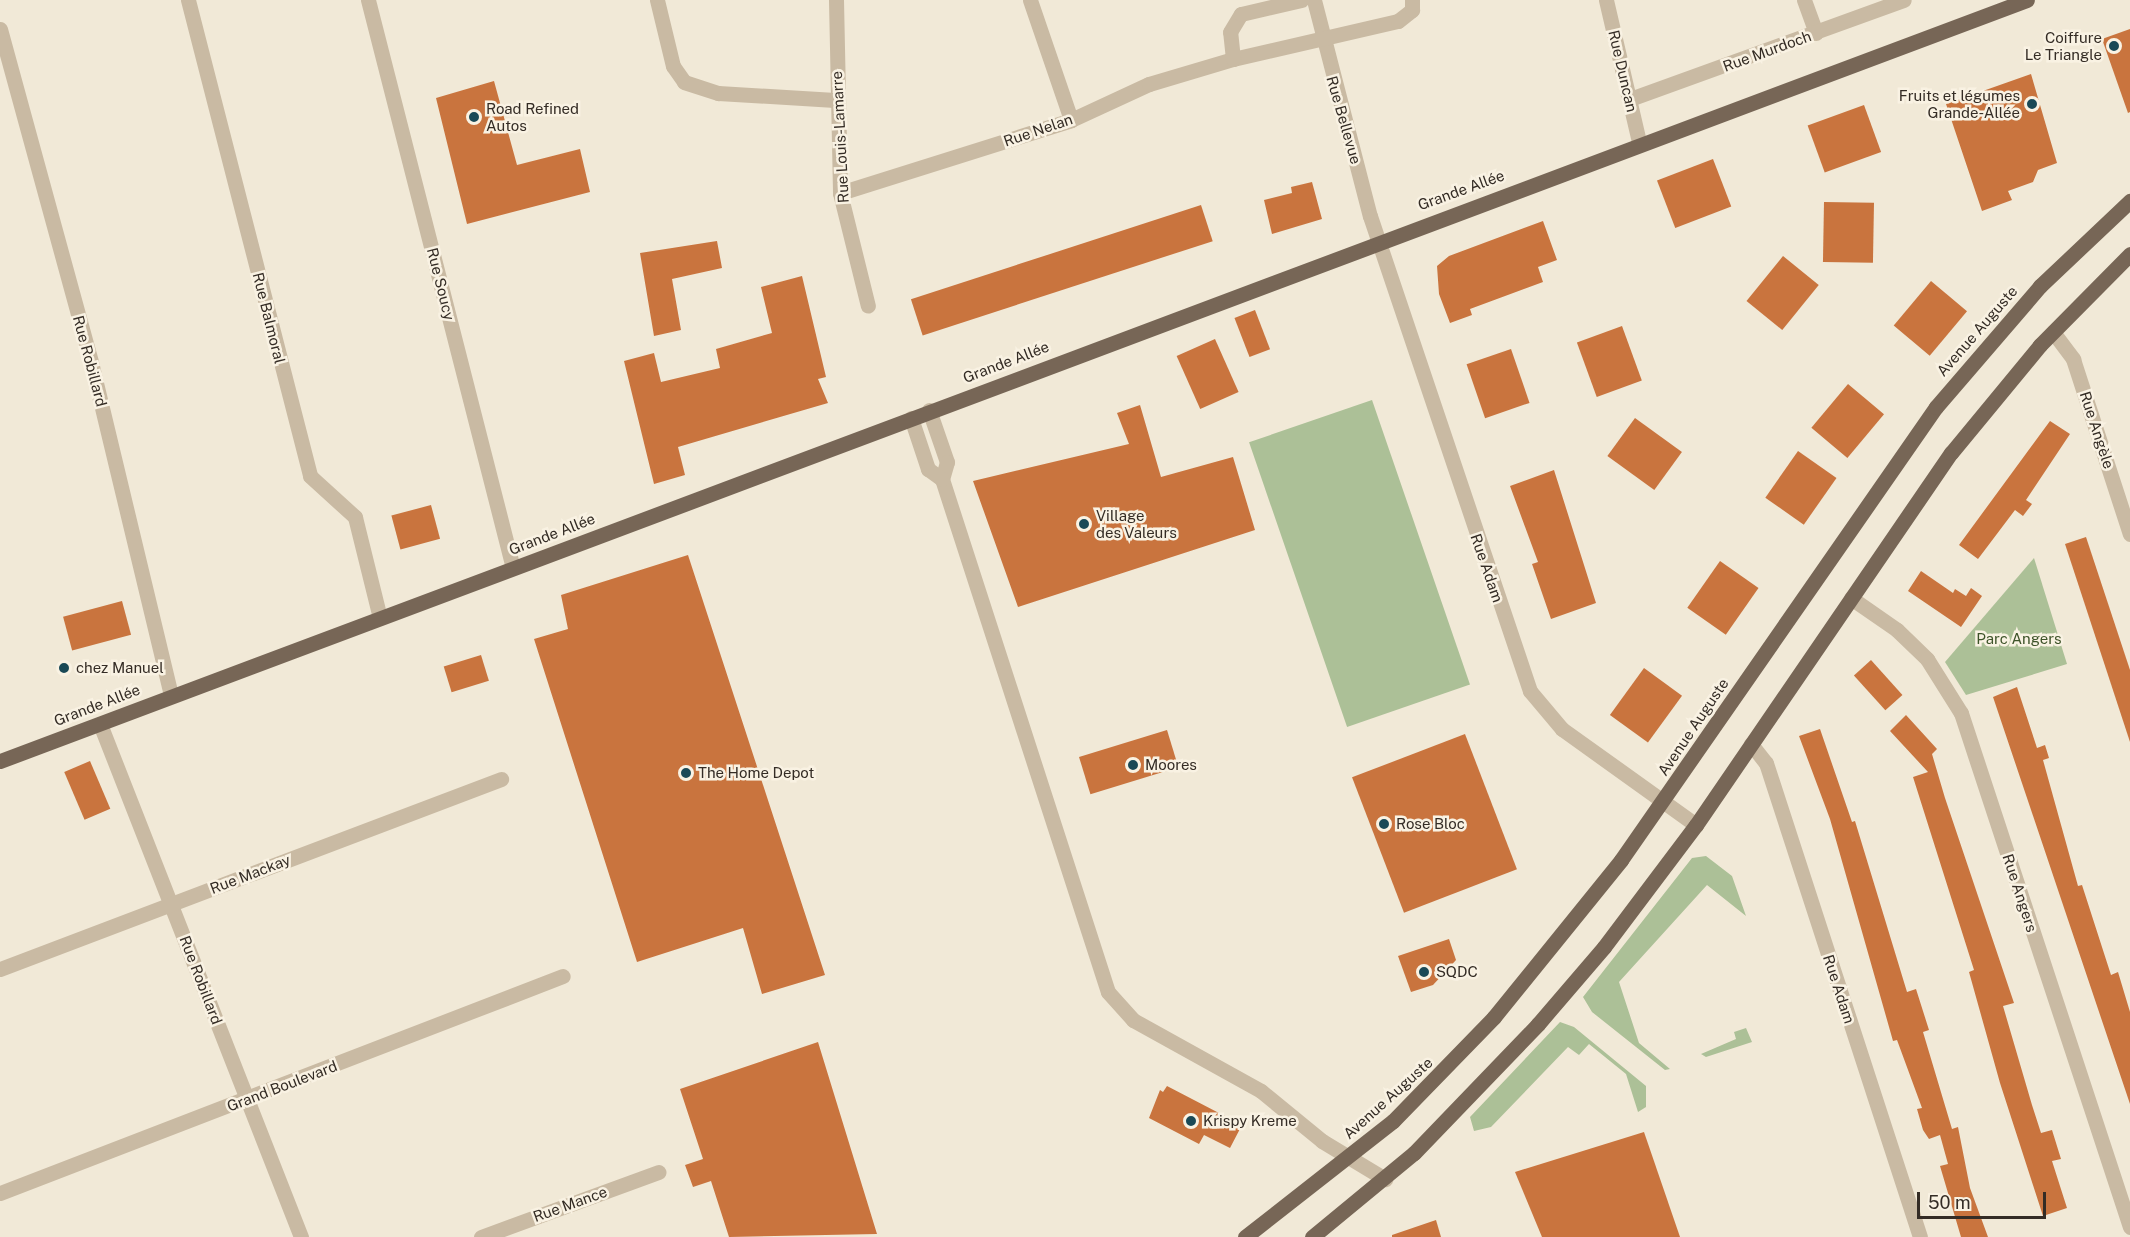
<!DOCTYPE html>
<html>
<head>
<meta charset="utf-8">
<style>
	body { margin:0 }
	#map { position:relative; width:2130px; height:1237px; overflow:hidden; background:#f1e9d7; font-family:"Public Sans",sans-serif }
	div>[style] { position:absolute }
	.green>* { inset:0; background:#acc097; transform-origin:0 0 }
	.building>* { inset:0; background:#c9743e; transform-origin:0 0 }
	.minor>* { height:15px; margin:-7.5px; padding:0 7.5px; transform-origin:7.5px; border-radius:7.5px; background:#c9baa3 }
	.major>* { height:15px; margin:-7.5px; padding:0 7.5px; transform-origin:7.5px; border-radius:7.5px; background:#776656 }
	.dots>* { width:16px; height:16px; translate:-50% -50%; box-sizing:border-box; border:3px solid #f9f2e3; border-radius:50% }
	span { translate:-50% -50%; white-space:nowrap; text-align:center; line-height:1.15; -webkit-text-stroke:5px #f9f2e3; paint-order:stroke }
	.poi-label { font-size:15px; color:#342c25 }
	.right { translate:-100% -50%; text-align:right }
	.left { translate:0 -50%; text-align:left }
	.street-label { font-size:15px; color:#342c25 }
	.park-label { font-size:15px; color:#3d5329 }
	.scale { position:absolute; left:1917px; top:1192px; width:129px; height:27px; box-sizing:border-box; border:3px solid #342c25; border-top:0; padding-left:8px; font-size:18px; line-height:21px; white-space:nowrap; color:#342c25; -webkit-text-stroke:4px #f9f2e3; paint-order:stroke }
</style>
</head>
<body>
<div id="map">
	<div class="green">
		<i style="left:1372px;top:400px;width:301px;height:130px;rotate:71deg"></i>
		<i style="clip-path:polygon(2034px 558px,2067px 664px,1966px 695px,1945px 662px)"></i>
		<i style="clip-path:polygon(1706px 856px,1732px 876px,1746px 916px,1707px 885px,1619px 982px,1639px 1043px,1670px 1069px,1665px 1070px,1592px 1012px,1583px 997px,1692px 858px)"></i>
		<i style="clip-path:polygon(1560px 1022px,1574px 1027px,1646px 1086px,1646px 1107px,1638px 1112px,1626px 1074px,1589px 1044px,1579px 1055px,1568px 1047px,1491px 1127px,1474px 1131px,1470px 1117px)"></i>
		<i style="clip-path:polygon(1746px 1028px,1752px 1042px,1706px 1057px,1701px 1054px,1736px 1039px,1734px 1032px)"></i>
	</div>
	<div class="building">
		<i style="clip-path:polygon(2130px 29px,2130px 112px,2128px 113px,2102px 39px)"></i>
		<i style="clip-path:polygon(2031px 74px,2057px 163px,2038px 170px,2033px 182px,2008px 191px,2012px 200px,1982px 211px,1946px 104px)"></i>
		<i style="clip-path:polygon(494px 81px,517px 165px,580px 149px,590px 192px,467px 224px,436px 98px)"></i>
		<i style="left:1864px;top:105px;width:50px;height:60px;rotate:70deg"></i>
		<i style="left:1713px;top:159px;width:51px;height:60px;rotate:69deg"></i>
		<i style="clip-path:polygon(1312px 182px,1322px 219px,1272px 234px,1264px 200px,1292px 193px,1291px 187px)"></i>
		<i style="left:1824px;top:202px;width:50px;height:60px;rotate:1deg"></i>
		<i style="left:1201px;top:205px;width:38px;height:305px;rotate:72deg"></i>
		<i style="clip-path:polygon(1543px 221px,1557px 260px,1538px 267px,1543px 282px,1470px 309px,1472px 315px,1450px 323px,1439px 294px,1437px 266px,1449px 256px)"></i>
		<i style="clip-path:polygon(717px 241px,722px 268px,672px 279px,681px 330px,654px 336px,640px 253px)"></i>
		<i style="left:1783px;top:256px;width:46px;height:58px;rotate:39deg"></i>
		<i style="clip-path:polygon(802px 276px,826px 377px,818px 379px,828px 403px,678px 447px,685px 475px,654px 484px,624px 361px,654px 353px,661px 382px,720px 368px,716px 349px,772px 333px,761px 287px)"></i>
		<i style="left:1931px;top:281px;width:47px;height:58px;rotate:40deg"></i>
		<i style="left:1255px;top:310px;width:42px;height:22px;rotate:69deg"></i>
		<i style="left:1622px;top:326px;width:58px;height:48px;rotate:70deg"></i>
		<i style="left:1215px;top:339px;width:58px;height:42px;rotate:66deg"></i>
		<i style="left:1511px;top:349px;width:57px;height:47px;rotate:71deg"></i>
		<i style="left:1848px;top:384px;width:47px;height:57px;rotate:40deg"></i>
		<i style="clip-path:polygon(1140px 405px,1161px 477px,1233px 457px,1255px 530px,1018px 607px,973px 481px,1129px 444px,1117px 413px)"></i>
		<i style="left:1635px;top:418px;width:58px;height:47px;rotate:36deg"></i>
		<i style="clip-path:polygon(2050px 421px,2070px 434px,2026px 500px,2032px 504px,2023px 516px,2015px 510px,1978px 559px,1959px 545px)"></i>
		<i style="left:1798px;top:451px;width:47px;height:57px;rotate:35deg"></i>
		<i style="clip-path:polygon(1554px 470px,1596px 603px,1551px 619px,1532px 564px,1538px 562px,1510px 486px)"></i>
		<i style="left:431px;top:505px;width:35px;height:41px;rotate:75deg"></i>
		<i style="clip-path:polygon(2086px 537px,2130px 670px,2130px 742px,2065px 544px)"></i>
		<i style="clip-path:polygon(688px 555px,825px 975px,762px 994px,743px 928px,637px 962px,534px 639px,568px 629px,561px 595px)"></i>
		<i style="left:1720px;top:561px;width:47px;height:57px;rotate:35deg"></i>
		<i style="clip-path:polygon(1921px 571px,1953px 593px,1955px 589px,1966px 596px,1971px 588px,1982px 596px,1961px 627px,1908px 591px)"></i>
		<i style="left:122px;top:601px;width:35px;height:61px;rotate:75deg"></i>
		<i style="left:481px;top:655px;width:27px;height:39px;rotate:73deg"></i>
		<i style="left:1871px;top:660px;width:47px;height:23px;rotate:48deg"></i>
		<i style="left:1644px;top:668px;width:47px;height:58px;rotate:36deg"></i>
		<i style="clip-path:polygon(2017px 687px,2037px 748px,2045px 745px,2049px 758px,2043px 760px,2078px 886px,2082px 885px,2111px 975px,2118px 972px,2130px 1012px,2130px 1104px,1993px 697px)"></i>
		<i style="clip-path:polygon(1906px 715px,1937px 749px,1932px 754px,1945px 798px,2014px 1003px,2003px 1006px,2032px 1105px,2041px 1133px,2052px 1130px,2061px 1159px,2052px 1161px,2067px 1208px,2043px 1216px,2000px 1083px,1969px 972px,1974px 970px,1913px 777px,1928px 772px,1890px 731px)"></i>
		<i style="clip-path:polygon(1820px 729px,1852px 822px,1855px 821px,1907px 992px,1916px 989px,1929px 1030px,1923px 1032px,1952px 1129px,1958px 1127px,1970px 1188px,1988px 1237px,1961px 1237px,1940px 1166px,1948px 1164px,1940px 1135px,1929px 1139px,1923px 1130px,1917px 1109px,1922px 1108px,1897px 1040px,1893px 1041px,1830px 819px,1799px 736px)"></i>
		<i style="left:1167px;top:730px;width:39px;height:92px;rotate:73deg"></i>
		<i style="left:1465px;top:734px;width:145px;height:121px;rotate:69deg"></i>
		<i style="left:90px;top:761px;width:52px;height:28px;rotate:67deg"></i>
		<i style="clip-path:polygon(1449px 939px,1456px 960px,1433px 985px,1411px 992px,1398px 956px)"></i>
		<i style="clip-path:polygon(818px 1042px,877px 1234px,729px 1237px,711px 1181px,693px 1187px,685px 1165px,703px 1159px,680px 1089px)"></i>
		<i style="clip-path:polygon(1167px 1086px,1242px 1125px,1230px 1148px,1204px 1135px,1199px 1144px,1149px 1118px,1160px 1090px,1163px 1092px)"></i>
		<i style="clip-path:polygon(1644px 1132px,1680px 1237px,1542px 1237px,1515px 1172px)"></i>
		<i style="clip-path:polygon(1436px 1220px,1441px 1237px,1392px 1237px,1392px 1235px)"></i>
	</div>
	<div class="minor">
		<i style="left:188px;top:0;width:491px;rotate:75.6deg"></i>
		<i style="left:310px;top:476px;width:61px;rotate:42.3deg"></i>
		<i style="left:355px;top:517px;width:104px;rotate:76.1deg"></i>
		<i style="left:368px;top:0;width:586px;rotate:75.68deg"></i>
		<i style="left:657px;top:0;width:68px;rotate:76.4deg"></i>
		<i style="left:673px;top:66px;width:19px;rotate:55deg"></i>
		<i style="left:684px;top:82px;width:36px;rotate:18deg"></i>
		<i style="left:718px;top:93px;width:117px;rotate:3.4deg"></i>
		<i style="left:836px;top:0;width:193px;rotate:88.8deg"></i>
		<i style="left:840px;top:193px;width:116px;rotate:76.1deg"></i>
		<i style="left:1030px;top:0;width:127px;rotate:71.1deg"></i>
		<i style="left:1314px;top:0;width:223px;rotate:75.5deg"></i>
		<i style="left:1370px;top:216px;width:501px;rotate:71.38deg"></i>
		<i style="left:1530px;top:691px;width:50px;rotate:49.9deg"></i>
		<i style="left:1562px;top:729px;width:165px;rotate:35.6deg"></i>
		<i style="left:1606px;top:0;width:146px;rotate:76.9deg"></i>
		<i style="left:1804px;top:0;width:35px;rotate:70deg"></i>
		<i style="left:0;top:29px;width:345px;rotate:74.7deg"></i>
		<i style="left:91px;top:362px;width:343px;rotate:76.5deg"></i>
		<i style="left:1233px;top:59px;width:169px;rotate:-13deg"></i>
		<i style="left:1398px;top:21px;width:18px;rotate:-38deg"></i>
		<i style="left:1412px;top:10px;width:10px;rotate:-90deg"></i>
		<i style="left:1630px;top:99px;width:291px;rotate:-19.9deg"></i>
		<i style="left:840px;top:193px;width:242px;rotate:-17.5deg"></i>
		<i style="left:1071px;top:120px;width:86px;rotate:-24.8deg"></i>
		<i style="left:1149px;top:84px;width:88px;rotate:-16.6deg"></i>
		<i style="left:1233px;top:59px;width:27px;rotate:-96deg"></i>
		<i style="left:1230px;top:32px;width:21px;rotate:-59deg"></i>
		<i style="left:1241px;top:14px;width:62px;rotate:-13.1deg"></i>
		<i style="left:2053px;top:332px;width:34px;rotate:53deg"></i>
		<i style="left:2073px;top:359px;width:184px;rotate:72deg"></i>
		<i style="left:929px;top:410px;width:55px;rotate:70.9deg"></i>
		<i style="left:947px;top:462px;width:18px;rotate:106deg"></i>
		<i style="left:942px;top:479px;width:539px;rotate:72.07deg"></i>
		<i style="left:1108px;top:992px;width:38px;rotate:48deg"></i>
		<i style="left:1133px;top:1020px;width:146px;rotate:29deg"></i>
		<i style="left:1261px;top:1091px;width:79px;rotate:39.3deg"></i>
		<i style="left:1322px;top:1141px;width:74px;rotate:31.1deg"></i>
		<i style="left:911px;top:418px;width:54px;rotate:71.6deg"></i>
		<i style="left:928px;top:469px;width:17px;rotate:36deg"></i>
		<i style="left:1851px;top:598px;width:56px;rotate:34.8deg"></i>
		<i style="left:1897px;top:630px;width:42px;rotate:44deg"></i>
		<i style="left:1927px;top:659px;width:64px;rotate:57.8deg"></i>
		<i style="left:1961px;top:713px;width:541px;rotate:71.8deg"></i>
		<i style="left:100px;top:724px;width:551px;rotate:68.6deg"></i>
		<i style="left:1751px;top:744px;width:24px;rotate:52deg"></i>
		<i style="left:1766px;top:763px;width:498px;rotate:72deg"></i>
		<i style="left:0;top:969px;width:536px;rotate:-20.77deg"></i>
		<i style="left:0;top:1193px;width:603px;rotate:-21.08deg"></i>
		<i style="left:481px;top:1237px;width:189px;rotate:-20.1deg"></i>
	</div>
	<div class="major">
		<i style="left:0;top:761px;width:2165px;rotate:-20.58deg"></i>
		<i style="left:1245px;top:1237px;width:188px;rotate:-38.1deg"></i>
		<i style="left:1393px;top:1121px;width:145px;rotate:-45.8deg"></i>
		<i style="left:1494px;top:1017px;width:202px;rotate:-51deg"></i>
		<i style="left:1621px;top:860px;width:552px;rotate:-55.19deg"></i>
		<i style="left:1936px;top:407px;width:160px;rotate:-49.3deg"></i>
		<i style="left:2040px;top:286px;width:124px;rotate:-43.4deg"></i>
		<i style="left:1312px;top:1237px;width:132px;rotate:-39.5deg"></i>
		<i style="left:1414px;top:1153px;width:179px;rotate:-46.1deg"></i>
		<i style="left:1538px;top:1024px;width:101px;rotate:-49.4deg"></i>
		<i style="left:1604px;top:947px;width:153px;rotate:-53deg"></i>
		<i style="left:1696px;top:825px;width:451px;rotate:-55.6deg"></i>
		<i style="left:1951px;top:453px;width:140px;rotate:-50.5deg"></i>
		<i style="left:2040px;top:345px;width:128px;rotate:-45.3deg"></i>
	</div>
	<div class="dots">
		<i style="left:2114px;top:46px;background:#1a4956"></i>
		<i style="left:2032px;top:104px;background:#1a4956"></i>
		<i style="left:474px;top:117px;background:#1a4956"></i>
		<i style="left:1084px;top:524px;background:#1a4956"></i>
		<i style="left:64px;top:668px;background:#1a4956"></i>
		<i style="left:1133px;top:765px;background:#1a4956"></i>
		<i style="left:686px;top:773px;background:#1a4956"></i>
		<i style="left:1384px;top:824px;background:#1a4956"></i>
		<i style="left:1424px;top:972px;background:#1a4956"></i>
		<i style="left:1191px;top:1121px;background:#1a4956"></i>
	</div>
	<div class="poi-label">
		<span class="right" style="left:2102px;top:46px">Coiffure<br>Le Triangle</span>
		<span class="right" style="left:2020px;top:104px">Fruits et légumes<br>Grande-Allée</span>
		<span class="left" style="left:486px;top:117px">Road Refined<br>Autos</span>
		<span class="left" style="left:1096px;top:524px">Village<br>des Valeurs</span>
		<span class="left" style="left:76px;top:668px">chez Manuel</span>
		<span class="left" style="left:1145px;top:765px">Moores</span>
		<span class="left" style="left:698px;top:773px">The Home Depot</span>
		<span class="left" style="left:1396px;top:824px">Rose Bloc</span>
		<span class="left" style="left:1436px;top:972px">SQDC</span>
		<span class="left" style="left:1203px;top:1121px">Krispy Kreme</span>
	</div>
	<div class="street-label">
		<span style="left:1767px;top:51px;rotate:-20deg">Rue Murdoch</span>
		<span style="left:1623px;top:71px;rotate:77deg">Rue Duncan</span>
		<span style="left:1344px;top:120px;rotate:74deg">Rue Bellevue</span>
		<span style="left:1038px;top:130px;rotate:-19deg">Rue Nelan</span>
		<span style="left:840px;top:137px;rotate:-93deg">Rue Louis-Lamarre</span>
		<span style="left:1461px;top:190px;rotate:-20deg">Grande Allée</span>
		<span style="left:441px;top:284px;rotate:76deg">Rue Soucy</span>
		<span style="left:269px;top:318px;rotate:76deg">Rue Balmoral</span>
		<span style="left:1977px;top:331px;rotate:-49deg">Avenue Auguste</span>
		<span style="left:90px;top:361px;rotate:75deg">Rue Robillard</span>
		<span style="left:1006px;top:362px;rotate:-21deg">Grande Allée</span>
		<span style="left:2097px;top:430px;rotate:72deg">Rue Angèle</span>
		<span style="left:552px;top:534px;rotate:-21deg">Grande Allée</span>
		<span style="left:1487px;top:568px;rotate:71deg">Rue Adam</span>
		<span style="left:97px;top:705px;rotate:-21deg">Grande Allée</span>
		<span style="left:1693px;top:727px;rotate:-56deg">Avenue Auguste</span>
		<span style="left:250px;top:874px;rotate:-21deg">Rue Mackay</span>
		<span style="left:2020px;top:893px;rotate:72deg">Rue Angers</span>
		<span style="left:201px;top:980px;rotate:69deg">Rue Robillard</span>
		<span style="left:1839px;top:989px;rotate:72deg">Rue Adam</span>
		<span style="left:282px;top:1086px;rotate:-21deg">Grand Boulevard</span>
		<span style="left:1388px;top:1098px;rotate:-42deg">Avenue Auguste</span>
		<span style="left:570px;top:1204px;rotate:-20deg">Rue Mance</span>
	</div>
	<div class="park-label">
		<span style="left:2019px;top:639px">Parc Angers</span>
	</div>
	<div class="scale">50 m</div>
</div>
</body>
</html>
